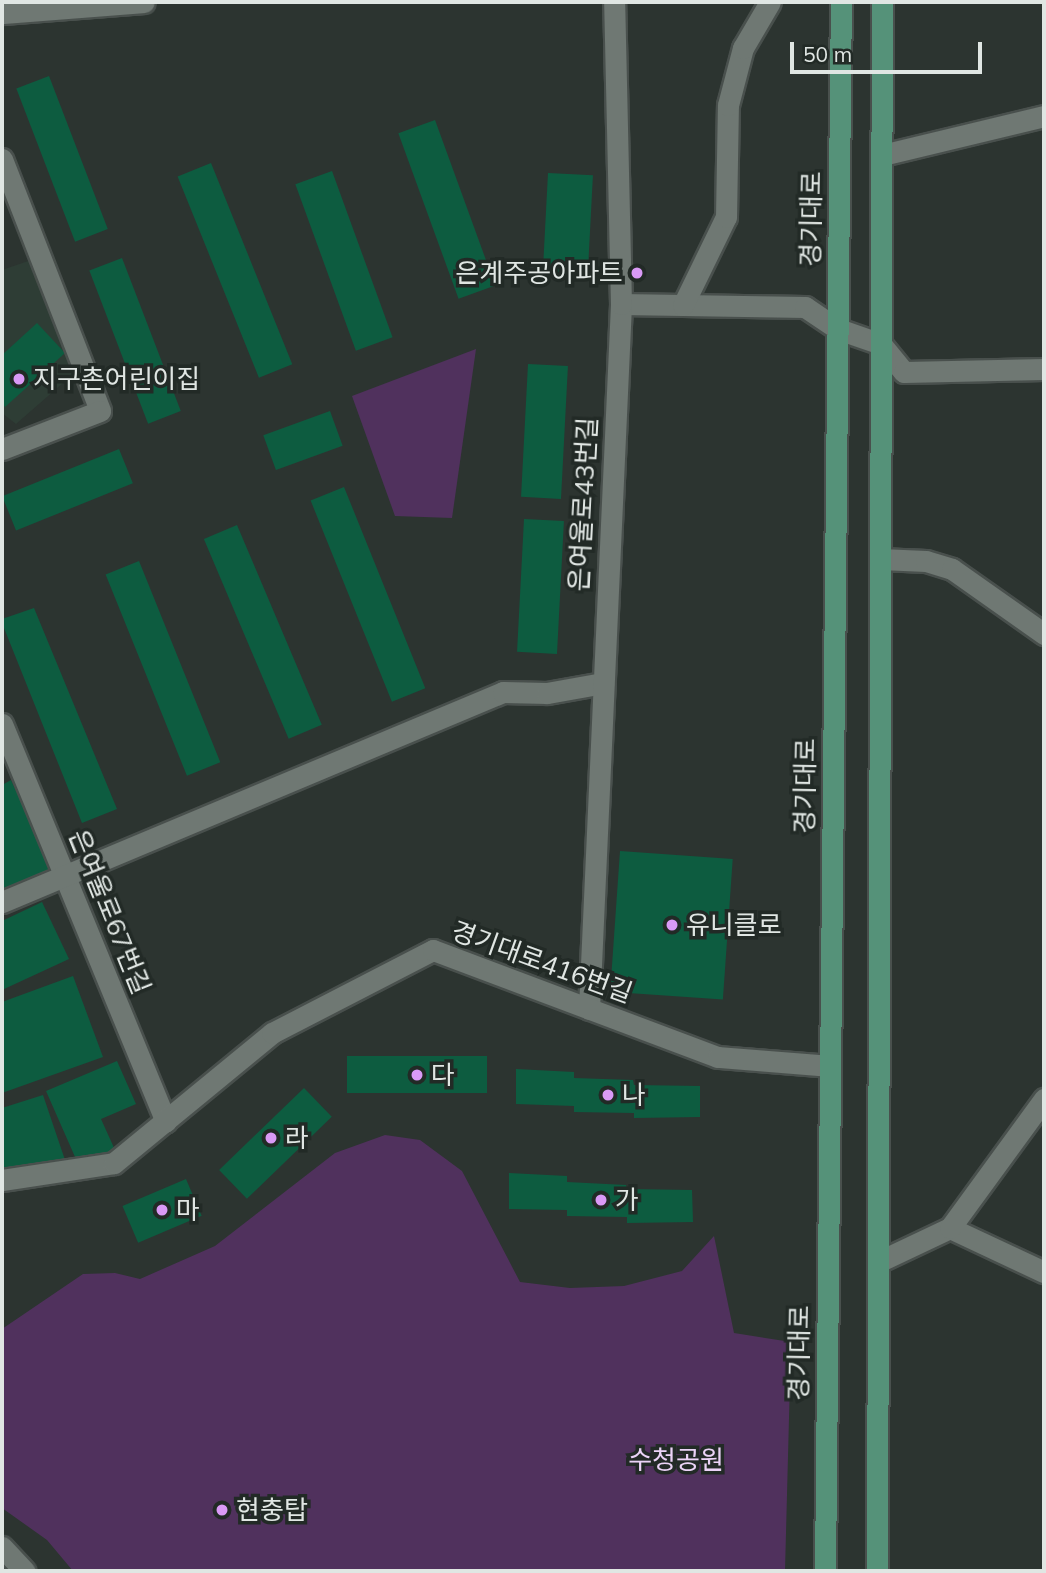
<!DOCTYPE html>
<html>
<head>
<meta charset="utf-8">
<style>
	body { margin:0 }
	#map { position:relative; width:1046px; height:1573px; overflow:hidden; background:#2c3430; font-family:Mulish,"Noto Sans KR",sans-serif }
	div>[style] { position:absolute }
	.built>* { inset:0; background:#2e3d35 }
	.green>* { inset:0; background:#50315d }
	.building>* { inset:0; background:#0d5c40; transform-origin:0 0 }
	.roads { filter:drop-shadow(2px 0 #49504d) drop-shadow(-2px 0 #49504d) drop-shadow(0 2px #49504d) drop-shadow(0 -2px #49504d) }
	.minor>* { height:21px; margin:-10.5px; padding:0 10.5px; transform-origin:10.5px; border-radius:10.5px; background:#6f7873 }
	.major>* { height:21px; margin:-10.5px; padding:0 10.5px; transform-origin:10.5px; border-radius:10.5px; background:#559279 }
	.dots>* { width:19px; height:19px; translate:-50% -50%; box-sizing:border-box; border:4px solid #222a26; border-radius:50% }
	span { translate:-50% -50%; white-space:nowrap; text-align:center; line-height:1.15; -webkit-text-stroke:7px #222a26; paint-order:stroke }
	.street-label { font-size:26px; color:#e0e6e3 }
	.poi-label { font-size:26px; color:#e0e6e3 }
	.right { translate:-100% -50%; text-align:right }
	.left { translate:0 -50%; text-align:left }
	.park-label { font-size:26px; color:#ebd3f7 }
	.frame { position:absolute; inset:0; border:4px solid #e0e6e3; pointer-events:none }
	.scale { position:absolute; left:790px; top:42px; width:192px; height:32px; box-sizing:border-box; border:4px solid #e0e6e3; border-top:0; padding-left:9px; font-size:21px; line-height:24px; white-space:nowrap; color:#e0e6e3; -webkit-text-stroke:5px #222a26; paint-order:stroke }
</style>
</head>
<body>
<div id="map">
	<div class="built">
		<i style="clip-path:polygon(34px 259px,79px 369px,16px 424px,2px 413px,2px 270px)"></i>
	</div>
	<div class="green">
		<i style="clip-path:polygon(476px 349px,452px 518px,395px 516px,352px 396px)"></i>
		<i style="clip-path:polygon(385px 1135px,420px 1140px,462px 1171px,520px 1282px,570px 1288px,624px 1286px,682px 1271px,714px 1236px,734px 1333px,791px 1342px,785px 1571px,73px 1571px,47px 1540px,2px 1508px,2px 1329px,83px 1274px,115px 1273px,140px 1279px,215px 1246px,335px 1153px)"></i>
	</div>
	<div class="building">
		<i style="left:49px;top:76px;width:164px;height:35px;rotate:69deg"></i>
		<i style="left:435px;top:120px;width:176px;height:39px;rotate:70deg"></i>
		<i style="left:211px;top:163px;width:217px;height:36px;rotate:68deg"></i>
		<i style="left:332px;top:171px;width:177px;height:39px;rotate:70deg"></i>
		<i style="left:548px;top:173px;width:45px;height:101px;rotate:3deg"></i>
		<i style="left:122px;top:258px;width:164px;height:35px;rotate:69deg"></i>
		<i style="clip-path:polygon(37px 323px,65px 353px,5px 407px,2px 403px,2px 355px)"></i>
		<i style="left:528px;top:364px;width:40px;height:133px;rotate:3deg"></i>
		<i style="left:330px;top:411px;width:37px;height:71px;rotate:70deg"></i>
		<i style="left:119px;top:449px;width:37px;height:126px;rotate:68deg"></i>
		<i style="left:344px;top:487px;width:217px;height:36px;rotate:68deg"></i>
		<i style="left:524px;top:519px;width:40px;height:133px;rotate:3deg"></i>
		<i style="left:237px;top:525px;width:217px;height:36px;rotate:67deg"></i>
		<i style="left:139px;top:561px;width:217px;height:36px;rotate:68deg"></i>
		<i style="clip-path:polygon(34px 608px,117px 809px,82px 823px,2px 623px,2px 619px)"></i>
		<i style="clip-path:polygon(11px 780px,54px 871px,4px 895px,2px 785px)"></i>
		<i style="left:620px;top:851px;width:113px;height:141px;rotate:4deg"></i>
		<i style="clip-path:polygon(42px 902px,69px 959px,2px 990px,2px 921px)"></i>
		<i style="clip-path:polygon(73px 976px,103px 1057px,2px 1093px,2px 1002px)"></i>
		<i style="left:347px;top:1056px;width:140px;height:37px"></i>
		<i style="clip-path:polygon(117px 1061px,136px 1104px,101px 1119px,115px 1150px,79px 1166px,46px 1091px)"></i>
		<i style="clip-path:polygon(516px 1069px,574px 1072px,574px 1078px,633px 1080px,634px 1085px,700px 1086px,700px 1117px,634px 1118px,634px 1113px,574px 1112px,574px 1106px,516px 1104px)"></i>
		<i style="left:304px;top:1088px;width:40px;height:118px;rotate:46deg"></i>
		<i style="clip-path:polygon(43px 1095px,65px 1160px,33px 1171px,2px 1167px,2px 1108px)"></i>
		<i style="clip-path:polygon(509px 1173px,567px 1176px,567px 1182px,626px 1185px,627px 1189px,692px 1190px,693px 1222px,627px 1223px,627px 1217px,567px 1216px,567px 1210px,509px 1209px)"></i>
		<i style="left:186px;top:1179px;width:40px;height:69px;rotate:67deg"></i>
	</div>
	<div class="roads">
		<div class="minor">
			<i style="left:2px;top:13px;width:142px;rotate:-4.4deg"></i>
			<i style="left:882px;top:155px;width:167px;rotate:-13.5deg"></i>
			<i style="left:2px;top:159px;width:270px;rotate:68.7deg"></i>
			<i style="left:100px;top:411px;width:105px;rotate:158.8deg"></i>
			<i style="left:621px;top:304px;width:184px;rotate:0.9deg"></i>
			<i style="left:805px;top:307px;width:40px;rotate:34deg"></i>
			<i style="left:838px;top:329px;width:46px;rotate:19.2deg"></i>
			<i style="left:881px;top:344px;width:36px;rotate:51deg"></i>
			<i style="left:904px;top:372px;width:140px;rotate:-1.2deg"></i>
			<i style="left:683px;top:305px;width:98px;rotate:-64deg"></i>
			<i style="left:726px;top:217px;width:112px;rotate:-89deg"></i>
			<i style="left:728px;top:105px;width:59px;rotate:-75.3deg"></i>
			<i style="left:743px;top:48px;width:53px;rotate:-59.6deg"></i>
			<i style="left:880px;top:559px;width:46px;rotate:2.5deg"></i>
			<i style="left:926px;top:561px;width:27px;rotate:17deg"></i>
			<i style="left:952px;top:569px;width:113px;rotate:35.2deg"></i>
			<i style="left:2px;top:724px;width:430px;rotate:67.6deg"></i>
			<i style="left:2px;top:902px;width:543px;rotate:-22.74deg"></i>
			<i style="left:503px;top:692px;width:44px;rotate:1.3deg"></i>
			<i style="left:547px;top:693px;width:57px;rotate:-10.1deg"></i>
			<i style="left:589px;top:1009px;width:706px;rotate:-87.4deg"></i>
			<i style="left:621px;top:304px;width:302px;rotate:-91.3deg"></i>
			<i style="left:2px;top:1180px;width:113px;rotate:-8.6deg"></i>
			<i style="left:114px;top:1163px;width:205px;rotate:-39.4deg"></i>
			<i style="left:272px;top:1033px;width:181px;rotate:-27.3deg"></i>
			<i style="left:433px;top:950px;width:304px;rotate:20.6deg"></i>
			<i style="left:718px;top:1057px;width:112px;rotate:4.6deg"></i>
			<i style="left:950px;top:1228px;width:104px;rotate:25.1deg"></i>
			<i style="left:878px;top:1262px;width:80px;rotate:-25.3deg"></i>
			<i style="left:950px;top:1228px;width:160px;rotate:-53.9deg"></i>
			<i style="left:2px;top:1547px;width:33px;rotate:47deg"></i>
		</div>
		<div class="major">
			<i style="left:825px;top:1571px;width:1569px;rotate:-89.42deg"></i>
			<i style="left:877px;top:1571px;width:1569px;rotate:-89.82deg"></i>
		</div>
	</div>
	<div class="dots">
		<i style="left:637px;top:273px;background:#da9af6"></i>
		<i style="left:19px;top:379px;background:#da9af6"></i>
		<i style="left:672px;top:925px;background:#da9af6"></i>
		<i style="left:417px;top:1075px;background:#da9af6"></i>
		<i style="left:608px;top:1095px;background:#da9af6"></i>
		<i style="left:271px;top:1138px;background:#da9af6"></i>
		<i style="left:601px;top:1200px;background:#da9af6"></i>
		<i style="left:162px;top:1210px;background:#da9af6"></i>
		<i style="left:222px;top:1510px;background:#da9af6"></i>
	</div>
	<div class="street-label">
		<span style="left:811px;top:219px;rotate:-89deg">경기대로</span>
		<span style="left:583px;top:504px;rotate:-87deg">은여울로43번길</span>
		<span style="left:805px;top:786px;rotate:-89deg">경기대로</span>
		<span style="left:110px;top:912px;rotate:68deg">은여울로67번길</span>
		<span style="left:542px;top:962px;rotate:20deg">경기대로416번길</span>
		<span style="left:799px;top:1353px;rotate:-89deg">경기대로</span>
	</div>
	<div class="poi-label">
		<span class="right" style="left:623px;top:273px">은계주공아파트</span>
		<span class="left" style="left:33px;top:379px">지구촌어린이집</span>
		<span class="left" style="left:686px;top:925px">유니클로</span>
		<span class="left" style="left:431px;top:1075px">다</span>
		<span class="left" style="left:622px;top:1095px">나</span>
		<span class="left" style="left:285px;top:1138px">라</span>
		<span class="left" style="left:615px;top:1200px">가</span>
		<span class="left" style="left:176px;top:1210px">마</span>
		<span class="left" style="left:236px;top:1510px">현충탑</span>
	</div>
	<div class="park-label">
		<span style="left:676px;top:1460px">수청공원</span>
	</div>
	<div class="frame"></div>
	<div class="scale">50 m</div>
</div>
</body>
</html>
